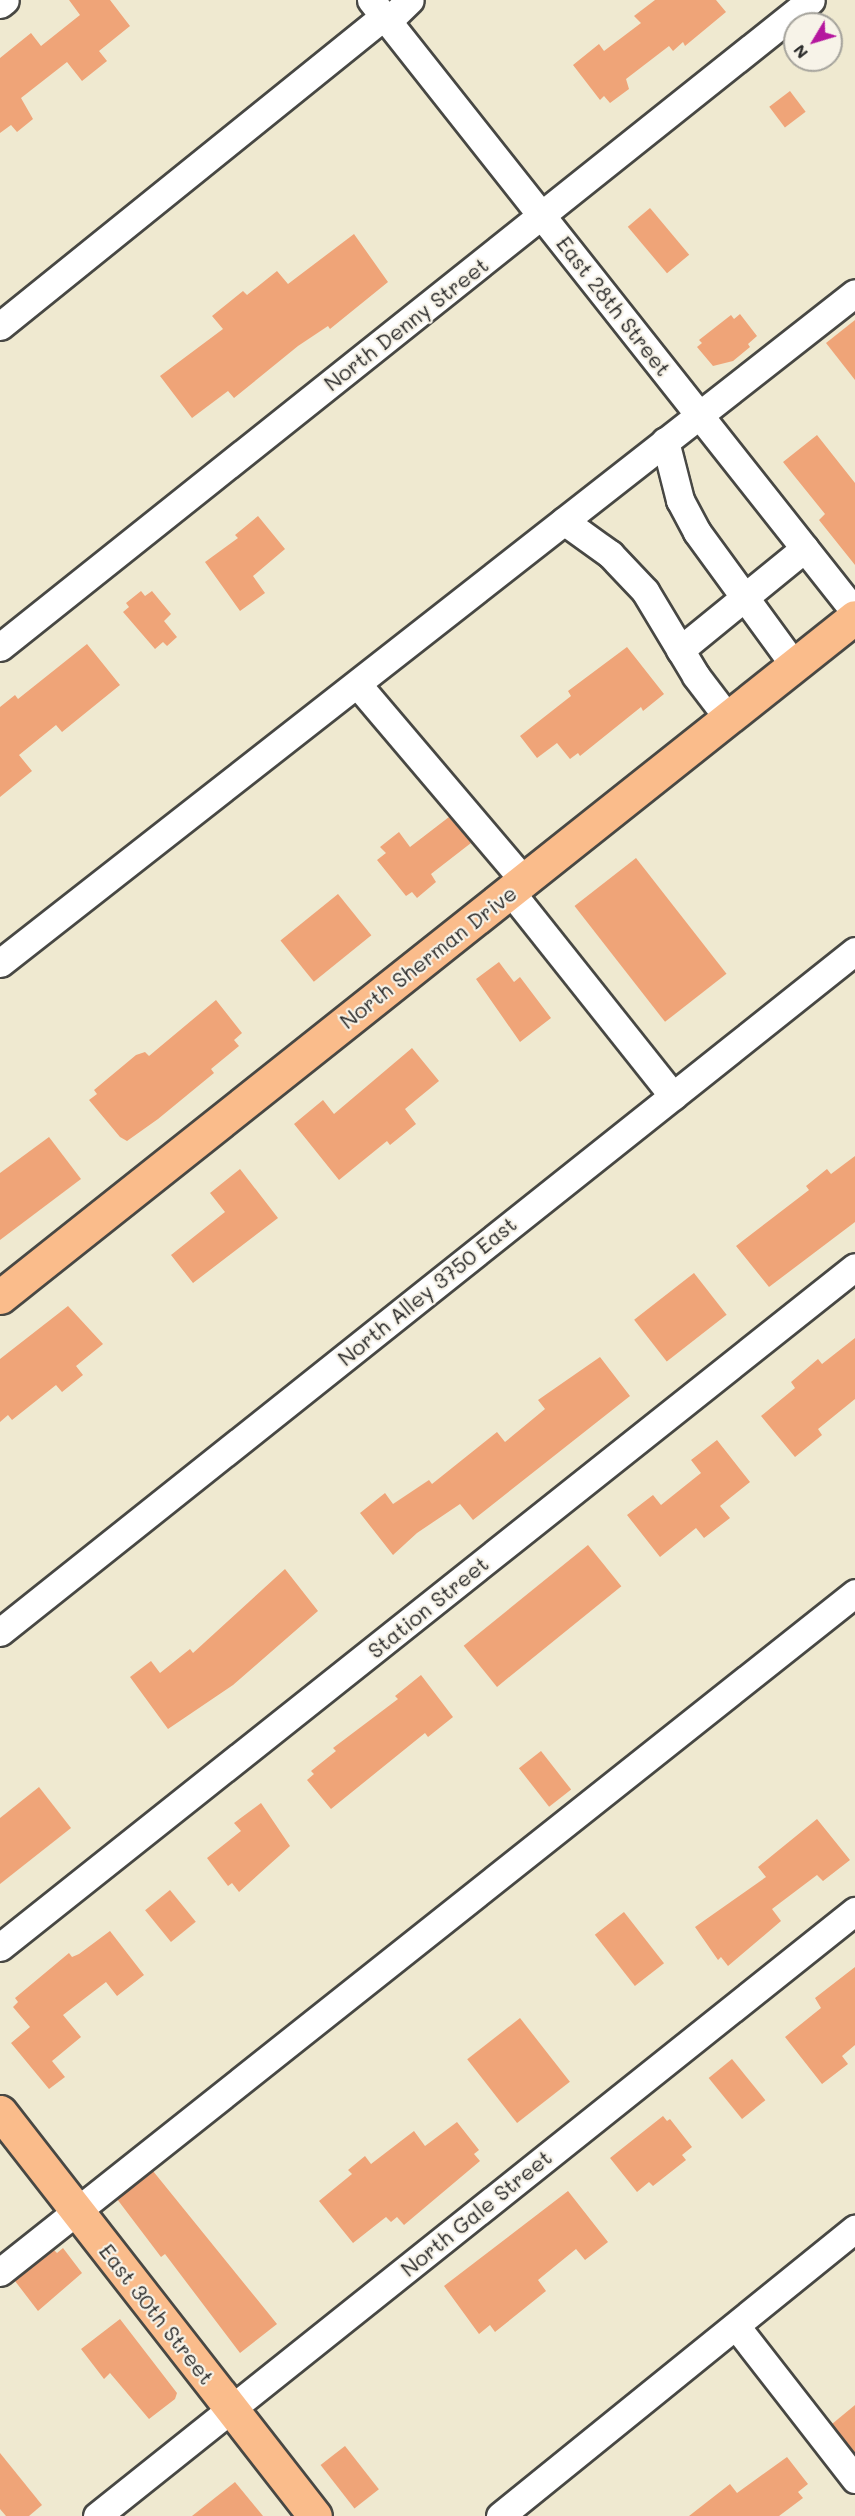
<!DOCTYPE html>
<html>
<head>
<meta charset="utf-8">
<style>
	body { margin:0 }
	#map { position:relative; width:855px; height:2516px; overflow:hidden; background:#efe9d0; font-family:Mali,sans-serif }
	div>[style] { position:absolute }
	.building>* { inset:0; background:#efa478; transform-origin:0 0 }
	.roads { filter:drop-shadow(2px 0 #484844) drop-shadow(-2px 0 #484844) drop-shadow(0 2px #484844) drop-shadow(0 -2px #484844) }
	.minor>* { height:27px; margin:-13.5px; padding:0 13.5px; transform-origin:13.5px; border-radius:13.5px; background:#fff }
	.major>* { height:33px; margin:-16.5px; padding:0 16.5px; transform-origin:16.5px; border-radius:16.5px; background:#fabc8b }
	span { translate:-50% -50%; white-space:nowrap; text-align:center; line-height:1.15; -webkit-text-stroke:4.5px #f7f3e8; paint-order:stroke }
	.street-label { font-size:21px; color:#2b2b2b }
	.north { position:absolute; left:783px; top:12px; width:60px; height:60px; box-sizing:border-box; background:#f7f3e8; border:2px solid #a5a39c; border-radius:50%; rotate:232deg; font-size:16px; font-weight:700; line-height:24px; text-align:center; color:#2b2b2b }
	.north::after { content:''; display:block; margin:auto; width:21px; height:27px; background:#b5179e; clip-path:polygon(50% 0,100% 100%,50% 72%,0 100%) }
</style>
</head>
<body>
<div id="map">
	<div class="building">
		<i style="clip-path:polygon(69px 0,110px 0,130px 26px,99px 51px,107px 61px,82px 81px,67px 62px,21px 98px,33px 119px,17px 132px,11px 125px,0 133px,0 58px,31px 33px,41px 46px,80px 15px)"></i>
		<i style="clip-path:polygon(655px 0,716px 0,726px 12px,685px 46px,683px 42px,673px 51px,669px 46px,626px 79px,629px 89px,610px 103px,604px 96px,600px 100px,573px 65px,599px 44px,604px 51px,641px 23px,634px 16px)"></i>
		<i style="left:790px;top:91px;width:26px;height:26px;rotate:53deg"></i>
		<i style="left:650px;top:208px;width:61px;height:29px;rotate:50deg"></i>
		<i style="clip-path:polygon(354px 234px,388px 282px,330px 329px,328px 326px,298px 346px,234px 398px,228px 391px,192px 418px,160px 376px,223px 329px,212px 316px,243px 291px,247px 295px,277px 271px,288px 284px)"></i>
		<i style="clip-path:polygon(740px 314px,757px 336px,748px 344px,750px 347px,733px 361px,713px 366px,697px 347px,702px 343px,699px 340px,731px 315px,734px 319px)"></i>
		<i style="clip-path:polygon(855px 320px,855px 380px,826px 343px)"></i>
		<i style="clip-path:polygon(817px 435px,855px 483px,855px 565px,819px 520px,825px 514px,783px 462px)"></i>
		<i style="clip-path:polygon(258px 516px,285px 549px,253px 576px,265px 593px,240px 611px,205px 562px,238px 538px,235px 535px)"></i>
		<i style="clip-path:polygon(141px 591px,145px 596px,152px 591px,171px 614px,164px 621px,177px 637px,167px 646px,163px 642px,155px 649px,123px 612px,129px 607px,126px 603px)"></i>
		<i style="clip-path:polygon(87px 644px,120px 685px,62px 732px,56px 725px,19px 755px,32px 771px,0 797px,0 707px,15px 695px,18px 699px)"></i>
		<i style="clip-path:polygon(627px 647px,664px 694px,643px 711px,641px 707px,580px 756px,578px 753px,570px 759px,557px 743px,537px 758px,520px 736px,571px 696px,568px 691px)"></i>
		<i style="clip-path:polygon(449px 817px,471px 843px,431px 874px,436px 882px,417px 898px,412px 892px,406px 896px,377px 860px,386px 853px,380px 847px,399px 832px,410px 847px)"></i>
		<i style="left:636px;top:858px;width:147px;height:78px;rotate:52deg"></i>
		<i style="left:338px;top:894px;width:53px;height:74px;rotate:51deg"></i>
		<i style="clip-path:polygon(499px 962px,514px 982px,520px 977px,551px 1018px,520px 1042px,476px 979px)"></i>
		<i style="clip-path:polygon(216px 1000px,242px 1033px,234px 1040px,239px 1046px,211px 1069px,214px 1073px,158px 1119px,127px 1141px,120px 1137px,89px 1100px,97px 1094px,94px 1090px,136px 1055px,145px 1052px,149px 1056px)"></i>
		<i style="clip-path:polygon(412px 1048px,439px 1081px,405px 1109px,416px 1124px,390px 1145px,387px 1141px,339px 1180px,294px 1124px,323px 1100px,334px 1114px)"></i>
		<i style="clip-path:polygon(49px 1137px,81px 1179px,0 1240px,0 1173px)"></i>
		<i style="clip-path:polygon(855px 1156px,855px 1222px,769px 1287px,736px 1246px,809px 1190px,806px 1186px,827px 1169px,831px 1174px)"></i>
		<i style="clip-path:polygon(240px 1169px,278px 1218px,193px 1283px,171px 1255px,225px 1212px,210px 1193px)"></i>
		<i style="left:694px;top:1273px;width:53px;height:76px;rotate:52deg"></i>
		<i style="clip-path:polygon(68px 1306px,103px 1344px,76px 1366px,83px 1375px,62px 1392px,56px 1385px,12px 1420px,8px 1415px,0 1422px,0 1359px)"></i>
		<i style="clip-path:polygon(855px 1338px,855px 1399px,818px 1429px,822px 1435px,795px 1457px,761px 1416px,795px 1388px,791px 1382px,818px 1359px,822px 1364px)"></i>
		<i style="clip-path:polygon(600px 1357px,630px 1396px,473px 1520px,460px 1504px,417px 1533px,393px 1555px,360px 1513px,385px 1493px,393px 1504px,429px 1480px,432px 1484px,497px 1432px,505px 1442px,545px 1409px,538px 1400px)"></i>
		<i style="clip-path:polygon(717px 1440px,750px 1482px,720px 1506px,730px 1518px,704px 1538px,696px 1528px,660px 1557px,627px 1515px,653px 1495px,661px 1505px,701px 1473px,691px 1460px)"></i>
		<i style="left:588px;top:1545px;width:53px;height:160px;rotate:51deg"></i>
		<i style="clip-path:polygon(285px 1569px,318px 1611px,233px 1685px,168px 1729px,130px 1677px,151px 1661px,160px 1673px,190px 1649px,193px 1653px)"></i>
		<i style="clip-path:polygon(421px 1675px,453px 1717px,428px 1737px,425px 1733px,331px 1809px,307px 1780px,314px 1774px,311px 1771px,336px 1751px,333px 1748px,398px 1699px,395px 1696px)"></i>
		<i style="left:541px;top:1751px;width:49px;height:28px;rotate:52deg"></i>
		<i style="clip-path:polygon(39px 1787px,71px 1828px,0 1884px,0 1818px)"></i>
		<i style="clip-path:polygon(261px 1803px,290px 1846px,239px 1892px,232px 1883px,228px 1886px,207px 1858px,241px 1831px,234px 1823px)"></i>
		<i style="clip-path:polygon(817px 1819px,850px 1860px,823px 1881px,817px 1875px,772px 1909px,781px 1921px,728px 1966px,721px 1957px,718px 1960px,695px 1927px,766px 1877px,758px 1867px)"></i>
		<i style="left:170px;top:1890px;width:41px;height:32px;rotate:51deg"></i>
		<i style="left:624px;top:1912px;width:65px;height:37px;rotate:52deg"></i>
		<i style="clip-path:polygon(110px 1931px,144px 1975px,117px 1996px,106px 1982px,63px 2015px,81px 2037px,52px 2061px,65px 2077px,49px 2089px,11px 2043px,30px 2027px,13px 2007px,18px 2002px,15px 1998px,69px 1953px,72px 1957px,79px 1954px)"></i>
		<i style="clip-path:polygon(855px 1967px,855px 2045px,842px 2056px,848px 2064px,822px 2084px,785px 2037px,821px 2008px,815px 1998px)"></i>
		<i style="left:520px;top:2018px;width:81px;height:67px;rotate:52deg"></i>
		<i style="left:732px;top:2059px;width:53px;height:30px;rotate:51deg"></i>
		<i style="clip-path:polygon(663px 2116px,667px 2121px,670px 2119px,692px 2147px,682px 2155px,686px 2160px,653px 2186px,649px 2182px,637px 2192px,610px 2158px)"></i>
		<i style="clip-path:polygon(457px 2122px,479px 2150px,474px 2154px,480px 2161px,404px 2225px,397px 2217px,391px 2222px,386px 2217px,353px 2243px,319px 2201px,352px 2174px,348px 2170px,365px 2156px,371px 2164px,414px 2131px,425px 2146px)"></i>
		<i style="clip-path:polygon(153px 2171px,277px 2324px,240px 2353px,165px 2254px,161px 2257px,117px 2199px)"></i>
		<i style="clip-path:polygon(568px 2191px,608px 2242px,585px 2260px,576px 2249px,538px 2280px,546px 2291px,495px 2332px,490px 2325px,479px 2334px,444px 2286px)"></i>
		<i style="clip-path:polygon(63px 2248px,82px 2273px,38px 2311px,15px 2281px,54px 2250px,57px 2253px)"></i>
		<i style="clip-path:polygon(120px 2319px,177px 2393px,175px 2399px,149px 2419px,110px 2373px,104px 2379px,81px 2349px)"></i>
		<i style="clip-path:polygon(855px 2405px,855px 2453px,832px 2424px)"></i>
		<i style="left:345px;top:2446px;width:55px;height:31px;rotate:52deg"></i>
		<i style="clip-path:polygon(0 2453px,42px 2505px,29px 2516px,6px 2516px,0 2509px)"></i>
		<i style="clip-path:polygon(787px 2457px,808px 2484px,798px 2492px,803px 2498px,779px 2516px,689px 2516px,730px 2484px,737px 2493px)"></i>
		<i style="clip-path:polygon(235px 2482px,263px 2516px,192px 2516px)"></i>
	</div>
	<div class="roads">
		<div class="minor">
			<i style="left:371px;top:0;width:780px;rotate:51.66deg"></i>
			<i style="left:0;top:4px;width:6px;rotate:-39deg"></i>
			<i style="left:388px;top:21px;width:30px;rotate:-44deg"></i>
			<i style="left:0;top:326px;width:494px;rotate:-38.9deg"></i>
			<i style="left:665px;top:441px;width:61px;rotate:75.7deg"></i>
			<i style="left:680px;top:500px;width:36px;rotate:62deg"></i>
			<i style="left:697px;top:532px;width:165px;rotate:53.9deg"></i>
			<i style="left:564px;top:521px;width:57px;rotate:35.7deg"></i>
			<i style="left:610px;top:554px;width:51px;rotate:46.6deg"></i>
			<i style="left:645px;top:591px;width:99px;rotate:59deg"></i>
			<i style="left:696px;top:676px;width:53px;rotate:52.7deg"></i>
			<i style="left:0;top:647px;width:1037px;rotate:-38.58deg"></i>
			<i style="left:680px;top:650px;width:161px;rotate:-39.2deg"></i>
			<i style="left:358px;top:685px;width:257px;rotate:49.7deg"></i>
			<i style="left:510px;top:891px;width:262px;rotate:51.5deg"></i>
			<i style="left:0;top:963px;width:1086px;rotate:-38.08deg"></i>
			<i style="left:0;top:1632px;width:1093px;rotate:-38.54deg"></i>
			<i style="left:0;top:1947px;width:1092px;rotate:-38.5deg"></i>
			<i style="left:0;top:2272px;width:1092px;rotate:-38.45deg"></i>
			<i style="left:736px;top:2326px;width:194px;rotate:52.1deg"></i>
			<i style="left:97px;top:2516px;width:970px;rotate:-38.6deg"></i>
			<i style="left:500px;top:2516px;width:457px;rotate:-39deg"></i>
		</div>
		<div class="major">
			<i style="left:0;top:1297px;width:1092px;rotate:-38.5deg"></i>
			<i style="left:0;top:2112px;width:512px;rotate:52.06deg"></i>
		</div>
	</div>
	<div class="street-label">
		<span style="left:614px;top:306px;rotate:52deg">East 28th Street</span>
		<span style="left:406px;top:324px;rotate:-38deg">North Denny Street</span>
		<span style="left:428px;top:957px;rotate:-38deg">North Sherman Drive</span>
		<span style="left:427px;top:1291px;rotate:-39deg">North Alley 3750 East</span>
		<span style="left:428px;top:1607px;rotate:-39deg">Station Street</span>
		<span style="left:476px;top:2213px;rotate:-39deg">North Gale Street</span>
		<span style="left:157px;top:2314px;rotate:52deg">East 30th Street</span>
	</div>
	<div class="north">N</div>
</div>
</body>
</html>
